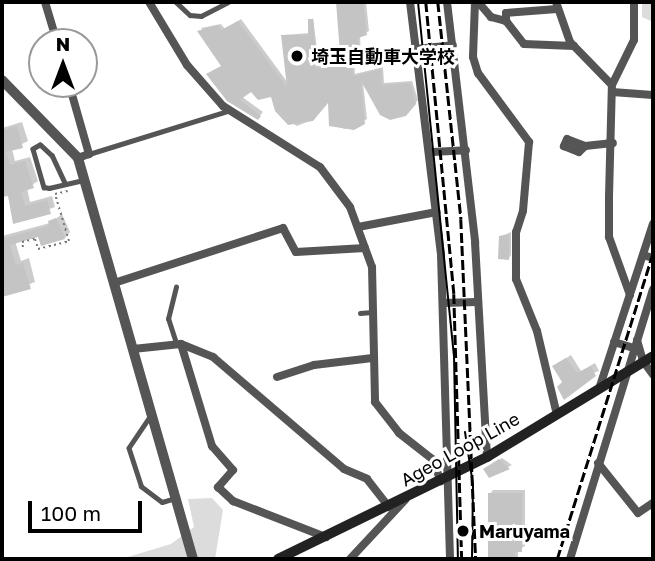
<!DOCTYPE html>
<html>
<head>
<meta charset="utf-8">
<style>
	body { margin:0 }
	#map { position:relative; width:655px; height:561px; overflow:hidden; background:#fff; font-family:"Golos Text","Noto Sans JP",sans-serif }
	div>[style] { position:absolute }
	.green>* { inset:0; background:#dcdcdc }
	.shadow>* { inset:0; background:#0003 }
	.building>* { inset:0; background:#c4c4c4 }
	.path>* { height:2px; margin-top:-1px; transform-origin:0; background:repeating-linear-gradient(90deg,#777 0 2px,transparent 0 5.5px) }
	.service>* { height:4.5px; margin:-2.25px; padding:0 2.25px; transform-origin:2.25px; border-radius:2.25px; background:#555 }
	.minor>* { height:8px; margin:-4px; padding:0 4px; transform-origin:4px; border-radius:4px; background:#555 }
	.tertiary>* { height:10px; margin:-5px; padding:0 5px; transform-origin:5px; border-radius:5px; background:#555 }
	.secondary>* { height:10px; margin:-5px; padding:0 5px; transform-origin:5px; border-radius:5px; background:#222 }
	.tram>* { height:2px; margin:-1px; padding:0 1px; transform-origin:1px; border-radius:1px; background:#000 }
	.rail>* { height:2.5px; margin-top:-1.25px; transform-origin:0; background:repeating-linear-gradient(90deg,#000 0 10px,transparent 0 13.5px) }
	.dots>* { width:19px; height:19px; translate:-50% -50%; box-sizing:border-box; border:4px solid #fff; border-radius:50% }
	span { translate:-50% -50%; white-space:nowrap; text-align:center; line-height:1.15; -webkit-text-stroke:6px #fff; paint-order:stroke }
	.poi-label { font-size:18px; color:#000; font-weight:700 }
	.left { translate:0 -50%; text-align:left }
	.street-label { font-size:18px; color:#000 }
	.frame { position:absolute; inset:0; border:4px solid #000; pointer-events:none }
	.north { position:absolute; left:28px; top:28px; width:70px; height:70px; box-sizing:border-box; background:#fff; border:2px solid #999; border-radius:50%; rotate:0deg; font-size:19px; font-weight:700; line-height:28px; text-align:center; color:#000 }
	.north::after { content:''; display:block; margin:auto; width:24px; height:32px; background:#000; clip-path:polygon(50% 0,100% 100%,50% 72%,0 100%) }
	.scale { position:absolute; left:28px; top:501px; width:114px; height:32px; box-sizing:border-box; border:4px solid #000; border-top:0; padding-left:9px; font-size:21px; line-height:24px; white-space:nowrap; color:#000; -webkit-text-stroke:5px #fff; paint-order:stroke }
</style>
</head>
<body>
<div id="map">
	<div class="green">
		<i style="clip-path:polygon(642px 2px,653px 2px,653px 22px,642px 17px)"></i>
		<i style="clip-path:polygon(212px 498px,223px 510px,215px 559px,121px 559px,171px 544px,194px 527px,188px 499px)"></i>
	</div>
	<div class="shadow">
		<i style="clip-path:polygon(337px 2px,366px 2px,369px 31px,360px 35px,361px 58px,354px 61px,355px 74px,383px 67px,384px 83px,412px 81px,418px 100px,405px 115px,363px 83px,367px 119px,345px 129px,330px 124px,330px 99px,312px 120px,297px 126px,281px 117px,272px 94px,252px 90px,241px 96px,263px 112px,258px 118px,228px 100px,223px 65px,201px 28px,221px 24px,225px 29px,241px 19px,288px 83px,283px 35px,310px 33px,313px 17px,319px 66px,342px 65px)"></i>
		<i style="clip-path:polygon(22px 122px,28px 141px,12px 149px,15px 161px,30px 157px,38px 181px,27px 188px,30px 202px,52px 196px,55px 207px,14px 222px,9px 194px,2px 196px,2px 128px)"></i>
		<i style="clip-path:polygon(62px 214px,70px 232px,65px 238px,42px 244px,39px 235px,15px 241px,21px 261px,29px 258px,35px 282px,2px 295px,2px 236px,50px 223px)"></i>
		<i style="clip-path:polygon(511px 232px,511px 255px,509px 258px,500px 237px)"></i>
		<i style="clip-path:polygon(571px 355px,581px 371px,595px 363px,599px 371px,564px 382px,558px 363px)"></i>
		<i style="clip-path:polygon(502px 458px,512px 465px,490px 476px,488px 467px)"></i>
		<i style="clip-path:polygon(493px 490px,525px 490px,525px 546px,518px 550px,518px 559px,490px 559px,490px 494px)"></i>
	</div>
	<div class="building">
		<i style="clip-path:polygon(336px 2px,363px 2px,367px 35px,358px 38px,359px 63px,352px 63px,353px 76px,381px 69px,382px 85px,410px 83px,416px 104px,406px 116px,390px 120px,380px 115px,361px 81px,365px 124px,354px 130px,329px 126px,328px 103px,313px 121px,288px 125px,275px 111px,271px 97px,258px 100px,251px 92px,240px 100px,261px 116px,258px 120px,227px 101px,206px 74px,221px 66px,197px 31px,218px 25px,221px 30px,238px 21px,287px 87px,281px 35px,308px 35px,308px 19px,313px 19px,317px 68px,341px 66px)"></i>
		<i style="clip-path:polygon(17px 126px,23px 148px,6px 152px,10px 165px,25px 161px,34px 188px,21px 192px,25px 206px,47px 200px,51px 214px,13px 224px,8px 196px,2px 197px,2px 130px)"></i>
		<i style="clip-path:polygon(56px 218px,65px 239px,41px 246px,38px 237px,10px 245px,16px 265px,23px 263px,31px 289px,2px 297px,2px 239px,49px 226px,48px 221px)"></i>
		<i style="clip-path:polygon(509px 234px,509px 260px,498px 259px,499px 236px)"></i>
		<i style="clip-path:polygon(566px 358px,577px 373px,591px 366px,596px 376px,564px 400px,557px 387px,562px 382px,552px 366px)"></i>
		<i style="clip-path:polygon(499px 459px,510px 469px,489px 478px,483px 469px)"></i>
		<i style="clip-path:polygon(488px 493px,522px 493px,522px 552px,515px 552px,515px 559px,488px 559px)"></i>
	</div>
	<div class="path">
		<i style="left:23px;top:247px;width:5px;rotate:-101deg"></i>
		<i style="left:22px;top:242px;width:13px;rotate:-13deg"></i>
		<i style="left:35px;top:239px;width:10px;rotate:73deg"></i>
		<i style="left:38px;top:249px;width:32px;rotate:-14deg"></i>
		<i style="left:69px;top:241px;width:49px;rotate:-106.6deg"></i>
		<i style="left:55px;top:194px;width:13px;rotate:-13deg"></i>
	</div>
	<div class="service">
		<i style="left:176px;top:2px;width:19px;rotate:43deg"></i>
		<i style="left:190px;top:15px;width:11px;rotate:5deg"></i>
		<i style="left:201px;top:16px;width:30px;rotate:-27deg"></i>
		<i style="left:89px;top:154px;width:145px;rotate:-17.2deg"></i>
		<i style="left:65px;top:184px;width:31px;rotate:-115deg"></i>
		<i style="left:52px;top:156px;width:16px;rotate:-137deg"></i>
		<i style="left:40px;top:145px;width:8px;rotate:150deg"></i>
		<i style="left:33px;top:149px;width:40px;rotate:74deg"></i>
		<i style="left:44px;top:187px;width:5px;rotate:11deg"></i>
		<i style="left:49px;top:188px;width:35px;rotate:-13deg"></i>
		<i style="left:360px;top:313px;width:12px;rotate:-5deg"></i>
		<i style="left:176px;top:343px;width:25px;rotate:-108deg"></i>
		<i style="left:168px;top:319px;width:33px;rotate:-76deg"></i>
		<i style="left:150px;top:417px;width:37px;rotate:124deg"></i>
		<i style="left:129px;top:448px;width:40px;rotate:72deg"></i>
		<i style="left:141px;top:486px;width:26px;rotate:37deg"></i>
		<i style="left:162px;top:502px;width:15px;rotate:-16deg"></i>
	</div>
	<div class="minor">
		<i style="left:45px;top:2px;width:42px;rotate:73.3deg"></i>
		<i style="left:149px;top:2px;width:74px;rotate:58.9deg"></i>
		<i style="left:187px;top:65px;width:55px;rotate:48.7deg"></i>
		<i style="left:223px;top:106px;width:115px;rotate:32.2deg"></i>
		<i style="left:320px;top:167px;width:50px;rotate:53.1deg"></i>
		<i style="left:350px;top:207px;width:64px;rotate:69.9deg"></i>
		<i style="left:372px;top:267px;width:135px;rotate:88.7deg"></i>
		<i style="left:375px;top:402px;width:39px;rotate:52deg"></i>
		<i style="left:399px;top:433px;width:42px;rotate:38.2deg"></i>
		<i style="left:432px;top:459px;width:24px;rotate:68deg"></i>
		<i style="left:410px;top:2px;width:255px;rotate:83deg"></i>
		<i style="left:441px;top:255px;width:304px;rotate:88.3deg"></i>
		<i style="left:447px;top:2px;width:242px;rotate:83.3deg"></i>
		<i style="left:475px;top:242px;width:215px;rotate:86.8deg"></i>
		<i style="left:475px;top:2px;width:55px;rotate:92.1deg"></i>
		<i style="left:473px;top:57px;width:17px;rotate:73deg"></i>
		<i style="left:478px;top:73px;width:86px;rotate:53.5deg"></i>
		<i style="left:529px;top:142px;width:69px;rotate:95deg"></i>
		<i style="left:523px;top:211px;width:22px;rotate:108deg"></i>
		<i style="left:516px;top:232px;width:47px;rotate:90deg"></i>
		<i style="left:516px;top:279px;width:56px;rotate:68deg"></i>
		<i style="left:537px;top:331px;width:86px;rotate:76.6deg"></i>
		<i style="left:478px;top:2px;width:20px;rotate:49deg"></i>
		<i style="left:491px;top:17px;width:16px;rotate:15deg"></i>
		<i style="left:556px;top:2px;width:42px;rotate:70.7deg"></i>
		<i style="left:570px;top:42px;width:60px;rotate:45.7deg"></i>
		<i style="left:557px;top:9px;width:51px;rotate:175.5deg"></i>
		<i style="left:506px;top:13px;width:8px;rotate:90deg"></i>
		<i style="left:506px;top:21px;width:29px;rotate:52deg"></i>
		<i style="left:524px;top:44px;width:50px;rotate:2.3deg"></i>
		<i style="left:416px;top:49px;width:37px;rotate:-6deg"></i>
		<i style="left:69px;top:84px;width:73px;rotate:74.1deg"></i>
		<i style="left:89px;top:154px;width:12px;rotate:160deg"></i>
		<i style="left:612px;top:92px;width:41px;rotate:4.2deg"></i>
		<i style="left:585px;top:146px;width:19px;rotate:-159deg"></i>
		<i style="left:567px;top:139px;width:8px;rotate:113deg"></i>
		<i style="left:564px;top:146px;width:16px;rotate:22deg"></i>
		<i style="left:579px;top:152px;width:8px;rotate:-45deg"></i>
		<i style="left:585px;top:146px;width:28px;rotate:-6deg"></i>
		<i style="left:432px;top:152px;width:34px;rotate:-3deg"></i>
		<i style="left:358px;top:227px;width:80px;rotate:-10.8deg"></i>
		<i style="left:643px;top:255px;width:10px;rotate:17deg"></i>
		<i style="left:114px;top:283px;width:178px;rotate:-18deg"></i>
		<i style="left:283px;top:228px;width:27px;rotate:62deg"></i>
		<i style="left:296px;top:252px;width:69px;rotate:-3.3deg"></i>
		<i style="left:630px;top:295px;width:62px;rotate:-109.9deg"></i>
		<i style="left:609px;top:237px;width:41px;rotate:-90deg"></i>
		<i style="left:609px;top:196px;width:111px;rotate:-88.5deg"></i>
		<i style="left:612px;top:85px;width:50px;rotate:-63.9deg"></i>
		<i style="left:634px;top:40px;width:38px;rotate:-90deg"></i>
		<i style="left:444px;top:303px;width:32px;rotate:-2deg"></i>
		<i style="left:637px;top:340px;width:22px;rotate:74deg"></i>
		<i style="left:643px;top:361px;width:17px;rotate:54deg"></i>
		<i style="left:614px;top:342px;width:21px;rotate:17deg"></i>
		<i style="left:181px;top:344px;width:107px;rotate:73.1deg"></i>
		<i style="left:212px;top:446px;width:32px;rotate:49deg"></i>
		<i style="left:233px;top:470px;width:23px;rotate:131deg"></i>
		<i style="left:218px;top:487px;width:21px;rotate:43deg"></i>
		<i style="left:233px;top:501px;width:100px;rotate:21.2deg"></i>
		<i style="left:133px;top:349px;width:48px;rotate:-5.9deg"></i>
		<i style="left:181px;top:344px;width:35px;rotate:22deg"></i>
		<i style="left:213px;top:357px;width:172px;rotate:40.5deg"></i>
		<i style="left:344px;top:469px;width:25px;rotate:23deg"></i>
		<i style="left:367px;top:479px;width:36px;rotate:52deg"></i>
		<i style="left:277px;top:377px;width:39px;rotate:-18deg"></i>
		<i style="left:314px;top:365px;width:59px;rotate:-6.8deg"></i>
		<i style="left:599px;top:389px;width:174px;rotate:-71.9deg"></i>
		<i style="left:598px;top:463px;width:64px;rotate:51.3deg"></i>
		<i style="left:638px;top:513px;width:18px;rotate:-34deg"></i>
		<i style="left:350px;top:559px;width:81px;rotate:-47deg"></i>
		<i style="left:570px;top:559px;width:282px;rotate:-72.9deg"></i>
	</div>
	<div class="tertiary">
		<i style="left:2px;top:80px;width:109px;rotate:45.7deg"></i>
		<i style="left:78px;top:158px;width:417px;rotate:74deg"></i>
	</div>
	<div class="secondary">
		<i style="left:278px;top:559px;width:233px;rotate:-26deg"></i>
		<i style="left:487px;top:457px;width:194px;rotate:-31.3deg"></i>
	</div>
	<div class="tram">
		<i style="left:418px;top:2px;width:355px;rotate:84.2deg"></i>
		<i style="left:454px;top:355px;width:204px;rotate:88.9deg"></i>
		<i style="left:465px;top:432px;width:54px;rotate:81.4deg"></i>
		<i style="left:473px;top:485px;width:74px;rotate:90.8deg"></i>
	</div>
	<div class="rail">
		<i style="left:426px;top:2px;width:293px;rotate:84.5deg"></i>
		<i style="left:454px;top:294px;width:265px;rotate:88.3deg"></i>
		<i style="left:438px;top:2px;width:218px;rotate:83.9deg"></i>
		<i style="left:461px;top:219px;width:340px;rotate:87.5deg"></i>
		<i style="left:557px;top:559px;width:321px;rotate:-72.6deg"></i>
	</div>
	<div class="dots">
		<i style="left:297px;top:56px;background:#000"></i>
		<i style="left:463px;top:531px;background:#000"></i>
	</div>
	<div class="poi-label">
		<span class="left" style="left:311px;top:56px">埼玉自動車大学校</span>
		<span class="left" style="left:479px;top:531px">Maruyama</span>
	</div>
	<div class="street-label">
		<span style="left:460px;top:449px;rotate:-29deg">Ageo Loop Line</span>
	</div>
	<div class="frame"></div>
	<div class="north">N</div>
	<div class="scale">100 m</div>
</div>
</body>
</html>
